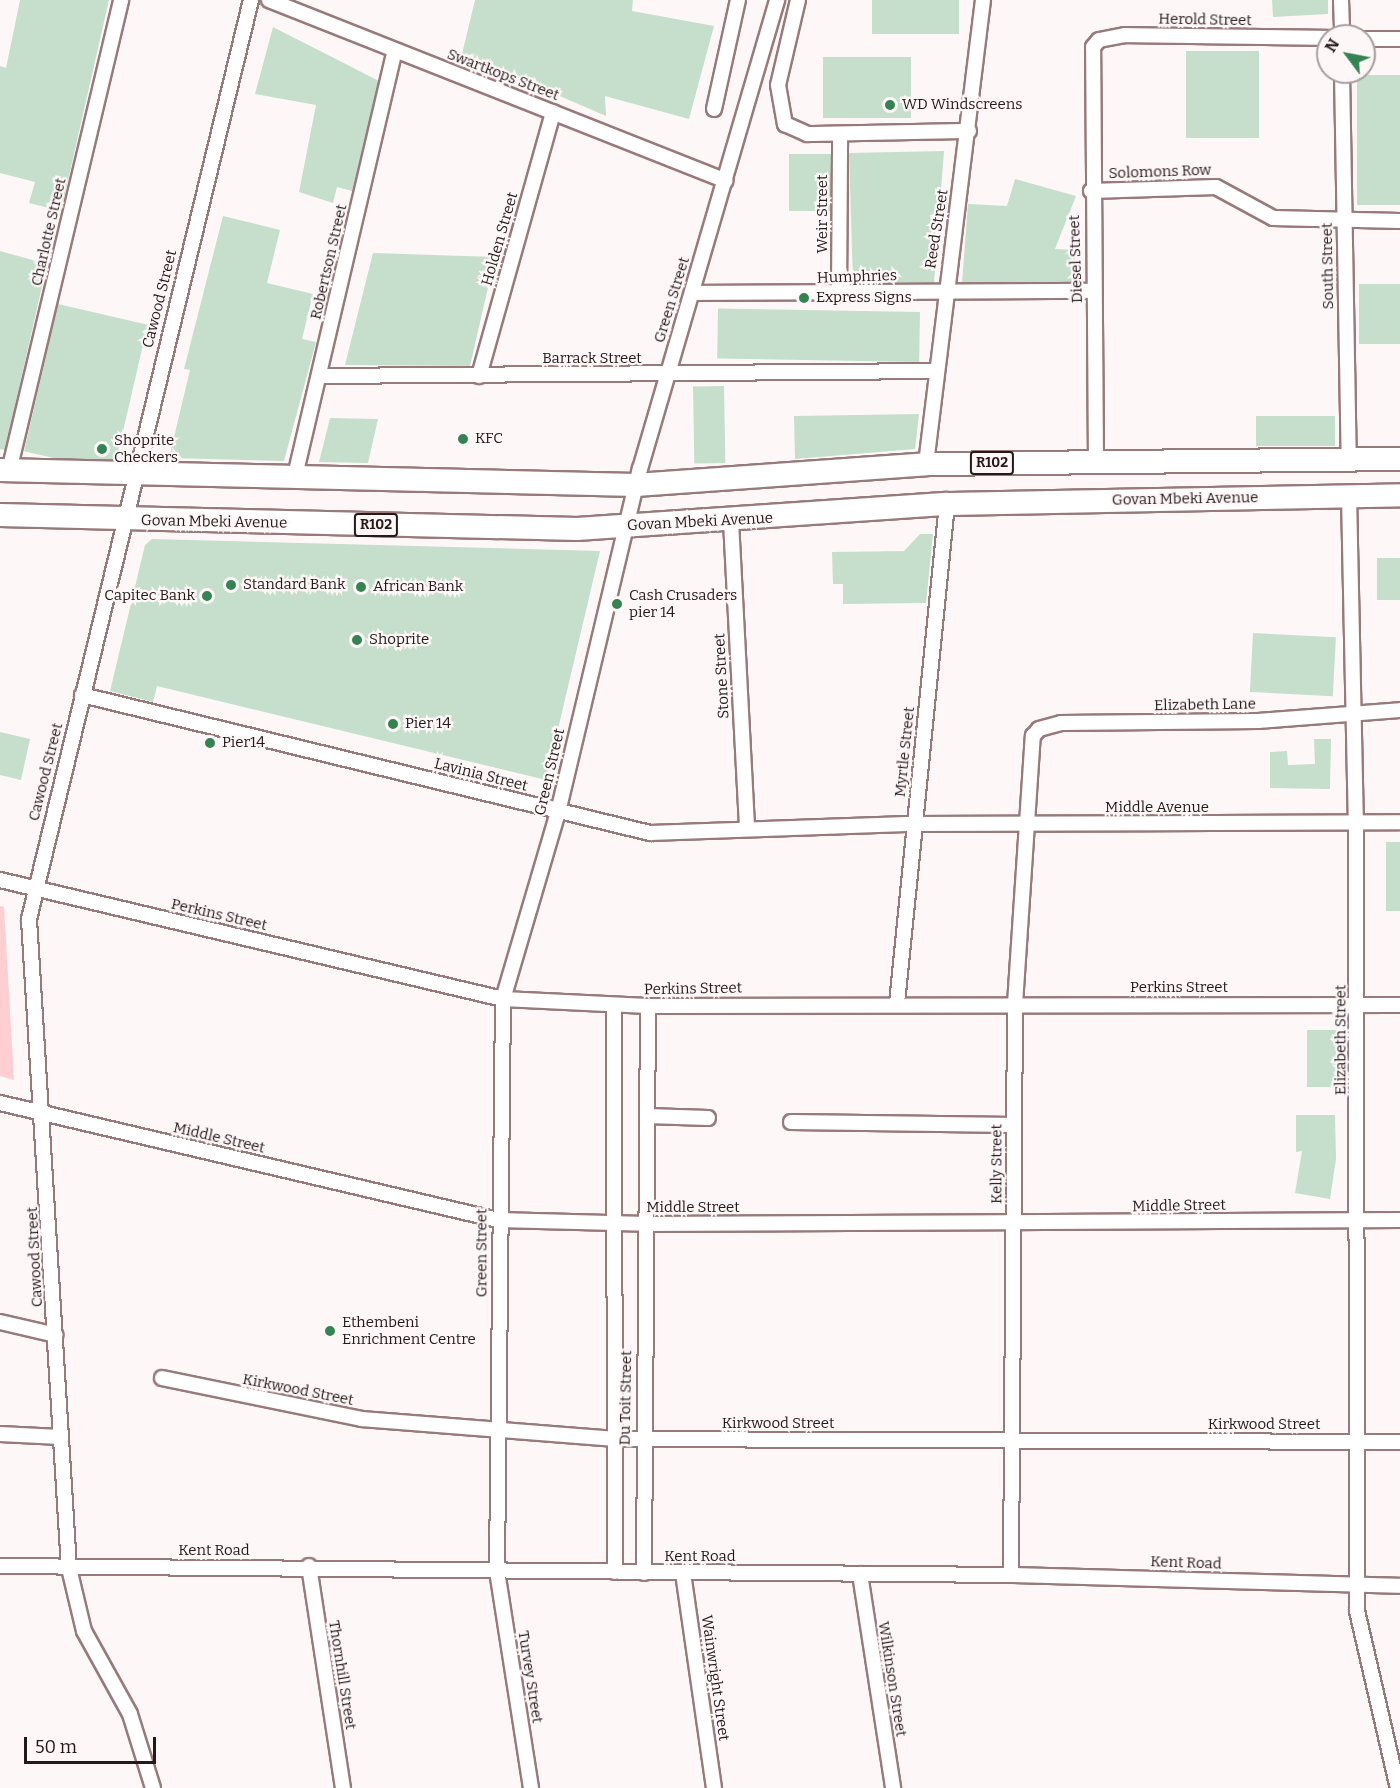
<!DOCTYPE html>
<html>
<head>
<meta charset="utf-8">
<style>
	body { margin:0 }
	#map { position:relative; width:1400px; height:1788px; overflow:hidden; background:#fef7f7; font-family:Bitter,serif }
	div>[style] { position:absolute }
	.green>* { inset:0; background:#feced1 }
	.building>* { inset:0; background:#c5dfcc; transform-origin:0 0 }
	.roads { filter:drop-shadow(2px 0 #987a7c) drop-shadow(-2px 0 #987a7c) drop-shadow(0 2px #987a7c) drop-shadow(0 -2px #987a7c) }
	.minor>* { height:14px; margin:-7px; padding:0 7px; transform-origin:7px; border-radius:7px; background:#fff }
	.primary>* { height:22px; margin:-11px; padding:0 11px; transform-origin:11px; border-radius:11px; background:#fff }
	.dots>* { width:16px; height:16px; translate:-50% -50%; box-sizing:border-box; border:3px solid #fef7f7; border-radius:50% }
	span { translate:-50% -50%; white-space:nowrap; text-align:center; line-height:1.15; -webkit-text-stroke:4.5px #fef7f7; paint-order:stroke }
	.shield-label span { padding:2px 4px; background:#fef7f7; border:2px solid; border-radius:4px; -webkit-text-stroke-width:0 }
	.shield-label { font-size:14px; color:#25191a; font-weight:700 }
	.street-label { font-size:15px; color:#25191a }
	.poi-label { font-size:15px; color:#25191a }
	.left { translate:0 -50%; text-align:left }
	.right { translate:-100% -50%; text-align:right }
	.north { position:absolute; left:1316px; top:24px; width:60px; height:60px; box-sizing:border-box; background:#fef7f7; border:2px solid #a79e9f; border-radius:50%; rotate:302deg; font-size:16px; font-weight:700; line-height:24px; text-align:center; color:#25191a }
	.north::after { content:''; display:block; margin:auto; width:21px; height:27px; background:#358353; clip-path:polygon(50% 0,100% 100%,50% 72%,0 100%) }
	.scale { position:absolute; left:24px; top:1737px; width:132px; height:27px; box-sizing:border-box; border:3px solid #25191a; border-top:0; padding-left:8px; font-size:18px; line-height:21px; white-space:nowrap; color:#25191a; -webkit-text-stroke:4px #fef7f7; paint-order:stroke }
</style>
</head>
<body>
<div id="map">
	<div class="green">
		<i style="clip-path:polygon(0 906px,4px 907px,14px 1080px,0 1076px)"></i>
	</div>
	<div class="building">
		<i style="clip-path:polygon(20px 0,109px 0,61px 211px,29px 203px,35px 182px,0 173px,0 66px,6px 68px)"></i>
		<i style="clip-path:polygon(475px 0,633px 0,632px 11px,714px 26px,689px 119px,605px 96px,606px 116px,462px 54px)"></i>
		<i style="left:872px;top:0;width:87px;height:34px"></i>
		<i style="clip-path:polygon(1272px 0,1328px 0,1328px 14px,1273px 17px)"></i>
		<i style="clip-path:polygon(273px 27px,379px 81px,352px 191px,337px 187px,333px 203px,299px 192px,316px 105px,255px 94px)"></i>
		<i style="left:1186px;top:51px;width:73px;height:87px"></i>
		<i style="left:911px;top:57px;width:61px;height:88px;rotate:90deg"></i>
		<i style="left:1357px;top:75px;width:43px;height:130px"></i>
		<i style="clip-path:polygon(944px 151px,934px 283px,853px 283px,849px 153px)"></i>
		<i style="left:831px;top:154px;width:57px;height:42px;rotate:90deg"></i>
		<i style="clip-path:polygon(1015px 179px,1076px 196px,1055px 249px,1078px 250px,1078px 282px,962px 283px,968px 204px,1007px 206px)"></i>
		<i style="clip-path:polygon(223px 216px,280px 230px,267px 283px,313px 294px,302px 339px,316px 342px,284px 461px,169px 458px,190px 370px,184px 369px)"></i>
		<i style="clip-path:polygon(0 251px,47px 264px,5px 450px,0 449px)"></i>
		<i style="clip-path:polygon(373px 253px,495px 257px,470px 366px,345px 365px)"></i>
		<i style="left:1359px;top:284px;width:41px;height:60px"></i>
		<i style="left:58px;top:304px;width:92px;height:151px;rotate:13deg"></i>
		<i style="left:920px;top:312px;width:50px;height:202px;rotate:91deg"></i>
		<i style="left:724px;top:386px;width:77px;height:31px;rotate:89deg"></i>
		<i style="clip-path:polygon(919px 414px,915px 449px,795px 459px,794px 416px)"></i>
		<i style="left:1335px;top:416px;width:30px;height:79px;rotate:90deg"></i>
		<i style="clip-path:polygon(330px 418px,378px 419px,368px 463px,319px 462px)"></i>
		<i style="clip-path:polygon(920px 534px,933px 534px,926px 603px,843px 604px,843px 584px,833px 584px,832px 552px,904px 551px)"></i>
		<i style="clip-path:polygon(152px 539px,600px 551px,546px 780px,157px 686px,153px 702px,110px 691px,145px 545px)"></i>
		<i style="left:1400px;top:558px;width:42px;height:23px;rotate:90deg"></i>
		<i style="left:1253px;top:633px;width:83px;height:59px;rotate:3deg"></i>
		<i style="clip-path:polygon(0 732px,30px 739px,21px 780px,0 775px)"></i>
		<i style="clip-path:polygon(1314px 739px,1331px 739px,1330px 789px,1270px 788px,1270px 752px,1287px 751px,1288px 765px,1315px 764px)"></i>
		<i style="left:1386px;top:842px;width:14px;height:69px"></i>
		<i style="left:1307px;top:1030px;width:29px;height:57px"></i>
		<i style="clip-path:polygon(1296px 1115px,1335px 1115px,1336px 1159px,1330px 1199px,1295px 1193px,1302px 1151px,1296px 1152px)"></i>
	</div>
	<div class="roads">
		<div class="minor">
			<i style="left:269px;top:0;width:491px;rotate:21.6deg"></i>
			<i style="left:798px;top:0;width:87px;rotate:103.2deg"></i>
			<i style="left:778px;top:85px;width:40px;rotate:80deg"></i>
			<i style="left:785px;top:124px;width:24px;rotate:24deg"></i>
			<i style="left:807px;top:134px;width:162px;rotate:-1.1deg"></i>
			<i style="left:1341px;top:0;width:36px;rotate:88deg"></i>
			<i style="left:1364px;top:39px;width:36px"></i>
			<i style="left:1342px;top:72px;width:388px;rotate:89deg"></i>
			<i style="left:714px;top:109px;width:112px;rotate:-77.6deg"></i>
			<i style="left:1091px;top:191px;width:125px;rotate:-1.8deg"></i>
			<i style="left:1216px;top:187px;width:65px;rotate:28.5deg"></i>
			<i style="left:1273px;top:218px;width:127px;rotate:1.4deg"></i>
			<i style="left:692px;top:293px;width:402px;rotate:-0.3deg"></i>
			<i style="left:839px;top:295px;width:161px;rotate:-89.6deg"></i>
			<i style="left:319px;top:376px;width:618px;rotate:-0.46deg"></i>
			<i style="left:479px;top:376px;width:274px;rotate:-74.3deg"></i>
			<i style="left:1096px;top:462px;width:415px;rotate:-90.4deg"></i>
			<i style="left:1093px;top:47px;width:9px;rotate:-49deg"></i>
			<i style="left:1099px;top:40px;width:26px;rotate:-11deg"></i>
			<i style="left:1125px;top:35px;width:203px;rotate:0.8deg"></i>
			<i style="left:926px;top:464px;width:467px;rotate:-83deg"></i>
			<i style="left:9px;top:471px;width:484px;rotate:-76.6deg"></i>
			<i style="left:294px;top:480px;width:441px;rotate:-76.8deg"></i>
			<i style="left:1349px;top:495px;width:328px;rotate:88.8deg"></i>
			<i style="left:1356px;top:823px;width:788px;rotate:89.93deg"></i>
			<i style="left:1357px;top:1611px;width:182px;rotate:77deg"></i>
			<i style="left:731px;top:521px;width:308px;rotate:87deg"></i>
			<i style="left:82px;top:695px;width:585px;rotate:13.66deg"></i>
			<i style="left:650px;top:833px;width:264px;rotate:-2deg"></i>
			<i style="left:914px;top:824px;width:486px;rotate:-0.2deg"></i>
			<i style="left:0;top:880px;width:517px;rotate:13.31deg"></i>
			<i style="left:503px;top:999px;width:145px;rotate:2.8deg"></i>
			<i style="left:648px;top:1006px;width:752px;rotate:-0.08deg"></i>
			<i style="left:897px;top:1003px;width:501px;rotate:-84.28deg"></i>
			<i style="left:614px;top:1006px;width:566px;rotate:89.9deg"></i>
			<i style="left:0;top:1103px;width:512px;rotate:13.22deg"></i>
			<i style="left:498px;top:1220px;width:148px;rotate:1.5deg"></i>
			<i style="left:646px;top:1224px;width:754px;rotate:-0.3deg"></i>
			<i style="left:647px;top:1116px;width:61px;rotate:1.9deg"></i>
			<i style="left:791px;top:1122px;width:223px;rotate:0.8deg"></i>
			<i style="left:0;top:1322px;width:57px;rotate:13.1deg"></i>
			<i style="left:162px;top:1378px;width:204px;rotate:11.6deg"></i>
			<i style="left:362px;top:1419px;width:254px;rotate:4.5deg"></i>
			<i style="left:615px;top:1439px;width:785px;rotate:0.22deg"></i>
			<i style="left:0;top:1434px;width:60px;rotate:2.9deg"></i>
			<i style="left:0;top:1566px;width:1011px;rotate:0.51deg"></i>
			<i style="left:1011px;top:1575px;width:389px;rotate:1.6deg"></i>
			<i style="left:309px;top:1566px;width:225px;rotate:81.3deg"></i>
			<i style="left:644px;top:1573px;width:567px;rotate:-89.6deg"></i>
			<i style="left:683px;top:1573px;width:217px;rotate:81.8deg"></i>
			<i style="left:860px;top:1574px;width:217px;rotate:81.2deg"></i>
			<i style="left:1011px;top:1575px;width:571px;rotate:-89.6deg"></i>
			<i style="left:1015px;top:1004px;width:269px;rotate:-86.2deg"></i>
			<i style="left:1033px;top:736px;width:9px;rotate:-49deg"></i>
			<i style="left:1039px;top:729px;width:23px;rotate:-15deg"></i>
			<i style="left:1061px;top:723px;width:197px;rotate:-0.6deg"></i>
			<i style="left:1258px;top:721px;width:142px;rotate:-4.4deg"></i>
			<i style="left:153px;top:1788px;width:77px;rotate:-107.3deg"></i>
			<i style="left:130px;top:1714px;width:95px;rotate:-119deg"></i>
			<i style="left:84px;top:1631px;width:65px;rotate:-103.4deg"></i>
			<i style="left:69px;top:1568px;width:650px;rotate:-93.53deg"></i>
			<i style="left:29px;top:919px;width:945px;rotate:-76.42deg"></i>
			<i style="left:531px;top:1788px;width:221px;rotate:-98.9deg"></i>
			<i style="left:497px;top:1570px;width:571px;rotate:-89.4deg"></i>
			<i style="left:503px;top:999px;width:195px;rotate:-73.6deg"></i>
			<i style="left:558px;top:812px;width:353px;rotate:-76.6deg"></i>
			<i style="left:640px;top:469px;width:489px;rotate:-73.7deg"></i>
		</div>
		<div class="primary">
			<i style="left:0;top:470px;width:636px;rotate:1.35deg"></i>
			<i style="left:636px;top:485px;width:291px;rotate:-4.1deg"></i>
			<i style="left:926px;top:464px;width:474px;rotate:-0.6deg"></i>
			<i style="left:0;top:515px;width:577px;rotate:1.39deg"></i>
			<i style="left:577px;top:529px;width:371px;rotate:-3.9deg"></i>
			<i style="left:947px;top:504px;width:453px;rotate:-1.1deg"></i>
		</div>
	</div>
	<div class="dots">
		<i style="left:890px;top:105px;background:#358353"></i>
		<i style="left:804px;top:298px;background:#358353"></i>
		<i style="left:463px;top:439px;background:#358353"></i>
		<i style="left:102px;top:449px;background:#358353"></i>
		<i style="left:231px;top:585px;background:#358353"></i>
		<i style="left:361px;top:587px;background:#358353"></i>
		<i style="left:207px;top:596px;background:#358353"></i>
		<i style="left:617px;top:604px;background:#358353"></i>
		<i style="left:357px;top:640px;background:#358353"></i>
		<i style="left:393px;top:724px;background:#358353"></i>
		<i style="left:210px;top:743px;background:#358353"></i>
		<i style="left:330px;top:1331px;background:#358353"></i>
	</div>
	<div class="shield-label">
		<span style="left:992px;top:463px">R102</span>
		<span style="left:376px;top:525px">R102</span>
	</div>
	<div class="street-label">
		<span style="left:1205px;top:20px;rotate:1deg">Herold Street</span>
		<span style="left:503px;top:75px;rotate:21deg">Swartkops Street</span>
		<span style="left:1160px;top:172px;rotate:-2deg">Solomons Row</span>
		<span style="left:823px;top:214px;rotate:-90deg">Weir Street</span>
		<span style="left:937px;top:229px;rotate:-81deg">Reed Street</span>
		<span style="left:49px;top:232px;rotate:-77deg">Charlotte Street</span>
		<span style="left:500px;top:239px;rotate:-74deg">Holden Street</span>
		<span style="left:1076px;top:259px;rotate:-92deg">Diesel Street</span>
		<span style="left:329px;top:262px;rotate:-77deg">Robertson Street</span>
		<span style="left:1328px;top:266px;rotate:-91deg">South Street</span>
		<span style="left:857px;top:277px;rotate:-2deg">Humphries</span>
		<span style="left:160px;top:299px;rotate:-76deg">Cawood Street</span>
		<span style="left:672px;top:300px;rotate:-73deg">Green Street</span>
		<span style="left:592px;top:359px">Barrack Street</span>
		<span style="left:1185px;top:499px;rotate:-1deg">Govan Mbeki Avenue</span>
		<span style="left:214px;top:522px;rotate:1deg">Govan Mbeki Avenue</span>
		<span style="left:700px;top:522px;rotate:-3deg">Govan Mbeki Avenue</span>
		<span style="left:722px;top:676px;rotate:-93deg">Stone Street</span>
		<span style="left:1205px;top:705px;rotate:-1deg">Elizabeth Lane</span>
		<span style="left:905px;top:752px;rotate:-84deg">Myrtle Street</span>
		<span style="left:46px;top:772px;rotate:-76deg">Cawood Street</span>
		<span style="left:550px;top:772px;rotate:-77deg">Green Street</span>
		<span style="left:481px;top:775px;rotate:14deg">Lavinia Street</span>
		<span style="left:1157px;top:808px">Middle Avenue</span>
		<span style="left:219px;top:915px;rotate:13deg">Perkins Street</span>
		<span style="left:1179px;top:988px">Perkins Street</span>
		<span style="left:693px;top:989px;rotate:-1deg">Perkins Street</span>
		<span style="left:1341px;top:1040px;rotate:-90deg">Elizabeth Street</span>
		<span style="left:219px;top:1138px;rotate:13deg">Middle Street</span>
		<span style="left:997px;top:1164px;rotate:-90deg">Kelly Street</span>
		<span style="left:1179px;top:1206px;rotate:-1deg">Middle Street</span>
		<span style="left:693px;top:1208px">Middle Street</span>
		<span style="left:482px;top:1253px;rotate:-90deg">Green Street</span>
		<span style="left:35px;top:1257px;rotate:-93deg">Cawood Street</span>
		<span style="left:298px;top:1390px;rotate:11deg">Kirkwood Street</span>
		<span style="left:626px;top:1398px;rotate:-89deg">Du Toit Street</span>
		<span style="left:778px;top:1424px">Kirkwood Street</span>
		<span style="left:1264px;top:1425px">Kirkwood Street</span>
		<span style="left:214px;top:1551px">Kent Road</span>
		<span style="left:700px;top:1557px">Kent Road</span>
		<span style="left:1186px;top:1563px;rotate:2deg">Kent Road</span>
		<span style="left:342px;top:1675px;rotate:81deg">Thornhill Street</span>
		<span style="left:530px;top:1677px;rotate:81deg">Turvey Street</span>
		<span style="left:715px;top:1678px;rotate:82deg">Wainwright Street</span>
		<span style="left:892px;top:1679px;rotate:81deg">Wilkinson Street</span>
	</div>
	<div class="poi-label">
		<span class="left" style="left:902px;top:105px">WD Windscreens</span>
		<span class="left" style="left:816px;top:298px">Express Signs</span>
		<span class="left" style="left:475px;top:439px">KFC</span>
		<span class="left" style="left:114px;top:449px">Shoprite<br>Checkers</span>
		<span class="left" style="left:243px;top:585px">Standard Bank</span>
		<span class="left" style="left:373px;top:587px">African Bank</span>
		<span class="left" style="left:629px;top:604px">Cash Crusaders<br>pier 14</span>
		<span class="right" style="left:195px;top:596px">Capitec Bank</span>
		<span class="left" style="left:369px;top:640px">Shoprite</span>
		<span class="left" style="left:405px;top:724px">Pier 14</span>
		<span class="left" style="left:222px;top:743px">Pier14</span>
		<span class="left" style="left:342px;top:1331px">Ethembeni<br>Enrichment Centre</span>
	</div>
	<div class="north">N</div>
	<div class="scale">50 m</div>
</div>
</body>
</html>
